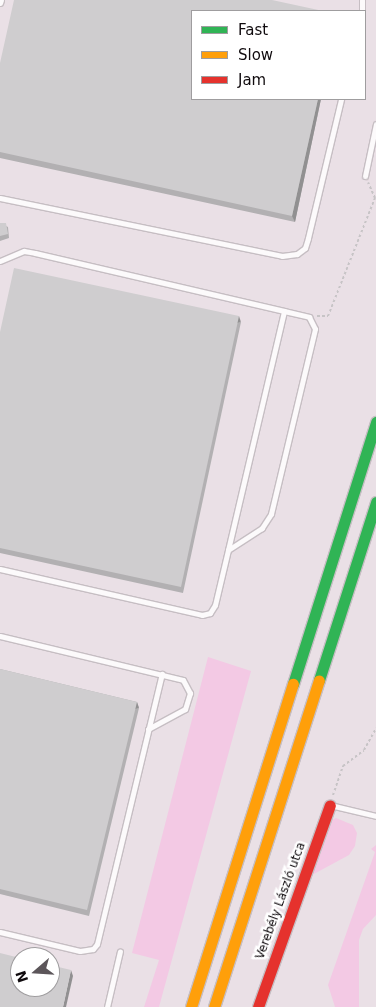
<!DOCTYPE html>
<html>
<head>
<meta charset="utf-8">
<style>
	body { margin:0 }
	#map { position:relative; width:376px; height:1007px; overflow:hidden; background:#eae0e6; font-family:"DejaVu Sans",sans-serif }
	div>[style] { position:absolute }
	.green>* { inset:0; background:#f3c9e4 }
	.path>* { height:2px; margin-top:-1px; transform-origin:0; background:repeating-linear-gradient(90deg,#c7c4c6 0 2.5px,transparent 0 5px) }
	.roads { filter:drop-shadow(1px 0 #c6bec3) drop-shadow(-1px 0 #c6bec3) drop-shadow(0 1px #c6bec3) drop-shadow(0 -1px #c6bec3) }
	.lane>* { height:5px; margin:-2.5px; padding:0 2.5px; transform-origin:2.5px; border-radius:2.5px; background:#fcfafb }
	.fast>* { height:11px; margin:-5.5px; padding:0 5.5px; transform-origin:5.5px; border-radius:5.5px; background:#30b455 }
	.slow>* { height:11px; margin:-5.5px; padding:0 5.5px; transform-origin:5.5px; border-radius:5.5px; background:#ff9f0a }
	.jam>* { height:11px; margin:-5.5px; padding:0 5.5px; transform-origin:5.5px; border-radius:5.5px; background:#e5322d }
	.wall>* { inset:0; background:#b2b0b2 }
	.shaded-wall>* { inset:0; background:#919091; transform-origin:0 0 }
	.building>* { inset:0; background:#cfcdcf }
	span { translate:-50% -50%; white-space:nowrap; text-align:center; line-height:1.15; -webkit-text-stroke:5px #fff; paint-order:stroke }
	.street-label { font-size:12px; color:#100b0e }
	.legend { position:absolute; left:191px; top:10px; width:175px; height:90px; box-sizing:border-box; background:#fff; border:1px solid #9f9d9f; margin:0; padding:6px 9px; list-style:none; font-size:15px; color:#100b0e }
	.legend li { display:flex; align-items:center; gap:10px; height:25px }
	.legend b { width:25px; border:1px solid #9f9d9f }
	.north { position:absolute; left:10px; top:947px; width:50px; height:50px; box-sizing:border-box; background:#fff; border:1px solid #9f9d9f; border-radius:50%; rotate:251deg; font-size:14px; font-weight:700; line-height:20px; text-align:center; color:#100b0e }
	.north::after { content:''; display:block; margin:auto; width:18px; height:22px; background:#5c565a; clip-path:polygon(50% 0,100% 100%,50% 72%,0 100%) }
</style>
</head>
<body>
<div id="map">
	<div class="green">
		<i style="clip-path:polygon(208px 657px,251px 671px,159px 1007px,144px 1007px,159px 960px,132px 953px)"></i>
		<i style="clip-path:polygon(336px 818px,353px 825px,357px 833px,355px 846px,349px 855px,312px 875px,326px 823px)"></i>
		<i style="clip-path:polygon(376px 845px,376px 915px,363px 929px,359px 940px,359px 1007px,335px 1007px,328px 985px,375px 852px,371px 849px)"></i>
	</div>
	<div class="path">
		<i style="left:317px;top:316px;width:11px"></i>
		<i style="left:328px;top:316px;width:127px;rotate:-68.3deg"></i>
		<i style="left:375px;top:198px;width:17px;rotate:-114deg"></i>
		<i style="left:333px;top:795px;width:31px;rotate:-71deg"></i>
		<i style="left:343px;top:766px;width:26px;rotate:-37deg"></i>
		<i style="left:364px;top:750px;width:25px;rotate:-61deg"></i>
	</div>
	<div class="roads">
		<div class="lane">
			<i style="left:362px;top:0;width:11px;rotate:90deg"></i>
			<i style="left:0;top:3px;width:3px;rotate:-72deg"></i>
			<i style="left:365px;top:176px;width:53px;rotate:-78.1deg"></i>
			<i style="left:0;top:198px;width:288px;rotate:11.6deg"></i>
			<i style="left:282px;top:256px;width:15px;rotate:-8deg"></i>
			<i style="left:297px;top:254px;width:10px;rotate:-37deg"></i>
			<i style="left:305px;top:248px;width:10px;rotate:-73deg"></i>
			<i style="left:308px;top:238px;width:143px;rotate:-76.6deg"></i>
			<i style="left:0;top:261px;width:26px;rotate:-23deg"></i>
			<i style="left:24px;top:251px;width:11px;rotate:10deg"></i>
			<i style="left:35px;top:253px;width:256px;rotate:13.1deg"></i>
			<i style="left:0;top:569px;width:207px;rotate:12.8deg"></i>
			<i style="left:202px;top:615px;width:8px;rotate:-14deg"></i>
			<i style="left:210px;top:613px;width:9px;rotate:-58deg"></i>
			<i style="left:215px;top:605px;width:57px;rotate:-76.7deg"></i>
			<i style="left:228px;top:550px;width:245px;rotate:-76.8deg"></i>
			<i style="left:284px;top:311px;width:26px;rotate:13deg"></i>
			<i style="left:309px;top:317px;width:13px;rotate:63deg"></i>
			<i style="left:315px;top:329px;width:190px;rotate:103.4deg"></i>
			<i style="left:271px;top:514px;width:17px;rotate:123deg"></i>
			<i style="left:262px;top:528px;width:40px;rotate:147.1deg"></i>
			<i style="left:0;top:636px;width:188px;rotate:13.5deg"></i>
			<i style="left:183px;top:680px;width:15px;rotate:62deg"></i>
			<i style="left:190px;top:693px;width:17px;rotate:107deg"></i>
			<i style="left:185px;top:709px;width:42px;rotate:151.6deg"></i>
			<i style="left:330px;top:805px;width:47px;rotate:13.4deg"></i>
			<i style="left:0;top:932px;width:82px;rotate:13.4deg"></i>
			<i style="left:80px;top:951px;width:13px;rotate:-9deg"></i>
			<i style="left:93px;top:949px;width:6px;rotate:-51deg"></i>
			<i style="left:97px;top:944px;width:278px;rotate:-76.5deg"></i>
			<i style="left:107px;top:1007px;width:57px;rotate:-76.9deg"></i>
		</div>
		<div class="fast">
			<i style="left:319px;top:680px;width:187px;rotate:-72.2deg"></i>
			<i style="left:293px;top:684px;width:275px;rotate:-72.4deg"></i>
		</div>
		<div class="slow">
			<i style="left:191px;top:1007px;width:339px;rotate:-72.5deg"></i>
			<i style="left:214px;top:1007px;width:343px;rotate:-72.2deg"></i>
		</div>
		<div class="jam">
			<i style="left:258px;top:1007px;width:214px;rotate:-70.4deg"></i>
		</div>
	</div>
	<div class="wall">
		<i style="clip-path:polygon(0 63px,192px 99px,321px 99px,295px 222px,0 158px)"></i>
		<i style="clip-path:polygon(0 223px,8px 227px,9px 238px,0 241px)"></i>
		<i style="clip-path:polygon(241px 322px,183px 593px,0 553px,0 332px)"></i>
		<i style="clip-path:polygon(0 669px,137px 702px,139px 708px,89px 916px,0 894px)"></i>
	</div>
	<div class="shaded-wall">
		<i style="clip-path:polygon(318px 99px,321px 99px,295px 222px,292px 216px)"></i>
		<i style="left:239px;top:316px;width:6px;height:277px;rotate:72deg"></i>
		<i style="left:137px;top:702px;width:6px;height:214px;rotate:72deg"></i>
		<i style="clip-path:polygon(71px 970px,73px 976px,66px 1007px,63px 1007px)"></i>
	</div>
	<div class="building">
		<i style="clip-path:polygon(14px 0,272px 0,323px 11px,192px 11px,192px 99px,318px 99px,292px 216px,0 152px,0 63px)"></i>
		<i style="clip-path:polygon(0 223px,6px 223px,8px 234px,0 236px)"></i>
		<i style="clip-path:polygon(14px 268px,239px 316px,181px 587px,0 548px,0 332px)"></i>
		<i style="clip-path:polygon(0 669px,137px 702px,87px 910px,0 889px)"></i>
		<i style="clip-path:polygon(0 953px,20px 958px,20px 987px,50px 987px,50px 965px,71px 970px,63px 1007px,0 1007px)"></i>
	</div>
	<div class="street-label">
		<span style="left:281px;top:901px;rotate:-70deg">Verebély László utca</span>
	</div>
	<ul class="legend">
	<li><b style="height:6px;background:#30b455"></b>Fast</li>
	<li><b style="height:6px;background:#ff9f0a"></b>Slow</li>
	<li><b style="height:6px;background:#e5322d"></b>Jam</li>
	</ul>
	<div class="north">N</div>
</div>
</body>
</html>
